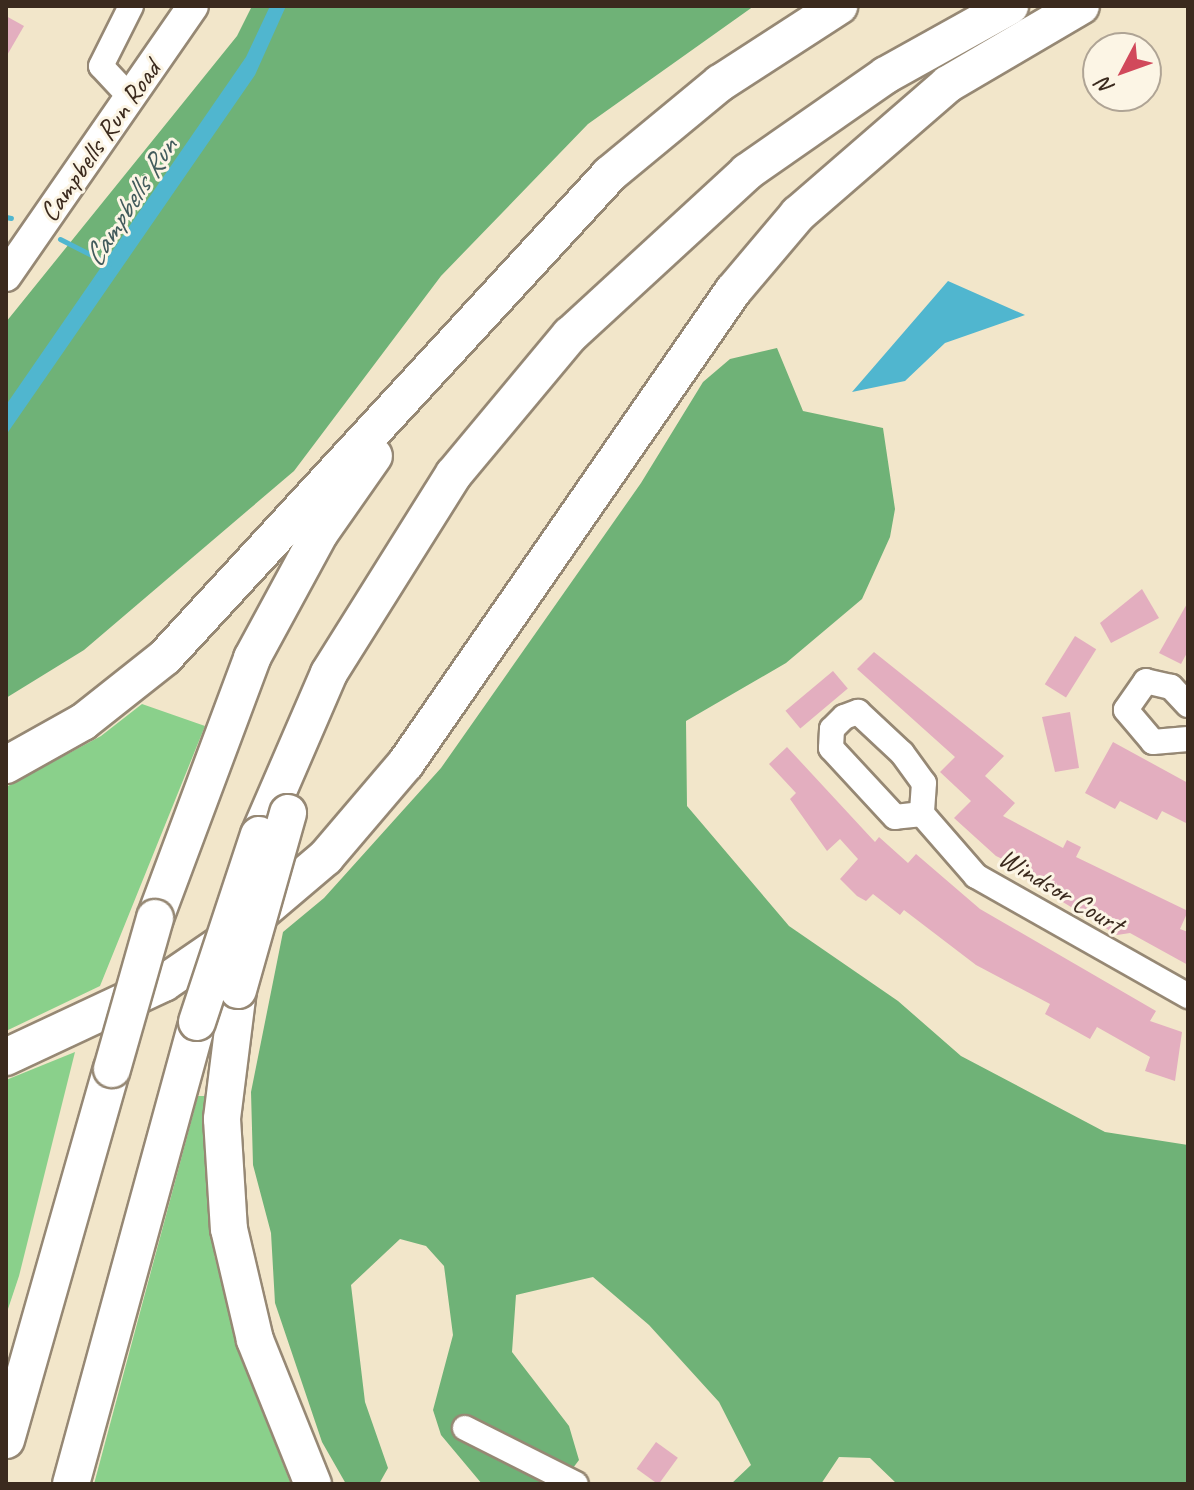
<!DOCTYPE html>
<html>
<head>
<meta charset="utf-8">
<style>
	body { margin:0 }
	#map { position:relative; width:1194px; height:1490px; overflow:hidden; background:#f2e6ca; font-family:Caveat,sans-serif }
	div>[style] { position:absolute }
	.green>* { inset:0; background:#8ad08b }
	.forest>* { inset:0; background:#6fb277 }
	.water>* { inset:0; background:#50b6cf }
	.stream>* { height:5px; margin:-2.5px; padding:0 2.5px; transform-origin:2.5px; border-radius:2.5px; background:#50b6cf }
	.building>* { inset:0; background:#e3aebf; transform-origin:0 0 }
	.roads { filter:drop-shadow(2px 0 #968874) drop-shadow(-2px 0 #968874) drop-shadow(0 2px #968874) drop-shadow(0 -2px #968874) }
	.minor>* { height:24px; margin:-12px; padding:0 12px; transform-origin:12px; border-radius:12px; background:#fff }
	.major>* { height:30px; margin:-15px; padding:0 15px; transform-origin:15px; border-radius:15px; background:#fff }
	.highway>* { height:36px; margin:-18px; padding:0 18px; transform-origin:18px; border-radius:18px; background:#fff }
	.bridges { filter:drop-shadow(2px 0 #968874) drop-shadow(-2px 0 #968874) drop-shadow(0 2px #968874) drop-shadow(0 -2px #968874) }
	.highway-bridge>* { height:36px; margin:-18px; padding:0 18px; transform-origin:18px; border-radius:18px; background:#fff }
	span { translate:-50% -50%; white-space:nowrap; text-align:center; line-height:1.15; -webkit-text-stroke:6px #fcf5e5; paint-order:stroke }
	.street-label { font-size:28px; color:#3b2a1e }
	.water-label { font-size:30px; color:#425b5c; font-style:italic }
	.frame { position:absolute; inset:0; border:8px solid #3b2a1e; pointer-events:none }
	.north { position:absolute; left:1082px; top:32px; width:80px; height:80px; box-sizing:border-box; background:#fcf5e5; border:2px solid #afa495; border-radius:50%; rotate:229deg; font-size:22px; font-weight:700; line-height:32px; text-align:center; color:#3b2a1e }
	.north::after { content:''; display:block; margin:auto; width:28px; height:36px; background:#d1495b; clip-path:polygon(50% 0,100% 100%,50% 72%,0 100%) }
</style>
</head>
<body>
<div id="map">
	<div class="green">
		<i style="clip-path:polygon(142px 704px,205px 726px,100px 986px,6px 1031px,6px 787px,101px 736px)"></i>
		<i style="clip-path:polygon(75px 1052px,19px 1276px,6px 1315px,6px 1080px)"></i>
		<i style="clip-path:polygon(198px 1096px,214px 1096px,214px 1254px,240px 1356px,291px 1484px,94px 1484px)"></i>
	</div>
	<div class="forest">
		<i style="clip-path:polygon(252px 6px,754px 6px,588px 124px,441px 276px,294px 471px,84px 650px,6px 698px,6px 322px,237px 36px)"></i>
		<i style="clip-path:polygon(777px 348px,803px 411px,883px 428px,895px 509px,890px 537px,862px 599px,786px 663px,686px 721px,687px 806px,789px 926px,898px 1001px,961px 1056px,1105px 1132px,1188px 1145px,1188px 1484px,897px 1484px,870px 1458px,839px 1457px,821px 1484px,731px 1484px,751px 1465px,719px 1402px,649px 1325px,593px 1277px,516px 1295px,512px 1352px,569px 1426px,579px 1460px,561px 1484px,482px 1484px,441px 1435px,433px 1410px,453px 1335px,444px 1266px,426px 1246px,400px 1239px,351px 1285px,365px 1402px,388px 1468px,379px 1484px,346px 1484px,322px 1442px,275px 1303px,271px 1233px,253px 1165px,251px 1092px,283px 932px,324px 898px,441px 768px,641px 483px,703px 382px,730px 359px)"></i>
	</div>
	<div class="water">
		<i style="clip-path:polygon(270px 6px,286px 6px,255px 75px,6px 435px,6px 405px,246px 57px)"></i>
		<i style="clip-path:polygon(948px 281px,1025px 315px,945px 343px,905px 381px,852px 392px)"></i>
	</div>
	<div class="stream">
		<i style="left:6px;top:217px;width:5px;rotate:11deg"></i>
		<i style="left:60px;top:239px;width:55px;rotate:27deg"></i>
	</div>
	<div class="building">
		<i style="clip-path:polygon(6px 16px,24px 26px,6px 57px)"></i>
		<i style="clip-path:polygon(1142px 589px,1159px 618px,1111px 643px,1100px 623px)"></i>
		<i style="clip-path:polygon(1188px 602px,1188px 651px,1181px 664px,1159px 653px)"></i>
		<i style="left:1075px;top:636px;width:25px;height:57px;rotate:32deg"></i>
		<i style="clip-path:polygon(874px 652px,1004px 756px,985px 776px,1015px 803px,1003px 816px,1063px 848px,1067px 840px,1081px 847px,1076px 857px,1188px 911px,1180px 929px,1188px 932px,1188px 965px,1130px 933px,1117px 935px,1025px 879px,1029px 872px,996px 856px,954px 818px,971px 801px,940px 772px,955px 757px,857px 669px)"></i>
		<i style="left:833px;top:671px;width:23px;height:62px;rotate:50deg"></i>
		<i style="clip-path:polygon(1070px 712px,1079px 768px,1055px 772px,1042px 717px)"></i>
		<i style="clip-path:polygon(1113px 742px,1188px 783px,1188px 824px,1162px 811px,1157px 820px,1120px 801px,1115px 809px,1085px 793px)"></i>
		<i style="clip-path:polygon(787px 747px,875px 842px,879px 837px,908px 863px,916px 854px,980px 909px,1156px 1011px,1150px 1021px,1182px 1032px,1175px 1081px,1145px 1071px,1150px 1057px,1097px 1027px,1090px 1039px,1045px 1014px,1050px 1004px,976px 965px,904px 910px,900px 915px,873px 894px,866px 901px,857px 896px,840px 879px,858px 859px,840px 839px,827px 851px,790px 799px,796px 793px,769px 764px)"></i>
		<i style="left:656px;top:1442px;width:27px;height:33px;rotate:36deg"></i>
	</div>
	<div class="roads">
		<div class="minor">
			<i style="left:130px;top:97px;width:42px;rotate:-133.1deg"></i>
			<i style="left:101px;top:66px;width:67px;rotate:-63.4deg"></i>
			<i style="left:1188px;top:705px;width:25px;rotate:-133deg"></i>
			<i style="left:1171px;top:687px;width:26px;rotate:-167deg"></i>
			<i style="left:1146px;top:681px;width:35px;rotate:125deg"></i>
			<i style="left:1126px;top:710px;width:42px;rotate:49.8deg"></i>
			<i style="left:1153px;top:742px;width:35px;rotate:-5deg"></i>
			<i style="left:922px;top:814px;width:27px;rotate:174deg"></i>
			<i style="left:895px;top:817px;width:94px;rotate:-132.8deg"></i>
			<i style="left:831px;top:748px;width:19px;rotate:-87deg"></i>
			<i style="left:832px;top:729px;width:17px;rotate:-45deg"></i>
			<i style="left:844px;top:717px;width:15px;rotate:-20deg"></i>
			<i style="left:858px;top:712px;width:60px;rotate:43deg"></i>
			<i style="left:902px;top:753px;width:37px;rotate:54deg"></i>
			<i style="left:924px;top:783px;width:31px;rotate:94deg"></i>
			<i style="left:922px;top:814px;width:82px;rotate:48.9deg"></i>
			<i style="left:976px;top:876px;width:244px;rotate:29.5deg"></i>
			<i style="left:465px;top:1428px;width:124px;rotate:26.8deg"></i>
		</div>
		<div class="major">
			<i style="left:6px;top:276px;width:328px;rotate:-55.3deg"></i>
		</div>
		<div class="highway">
			<i style="left:6px;top:765px;width:88px;rotate:-29.2deg"></i>
			<i style="left:83px;top:722px;width:105px;rotate:-38.4deg"></i>
			<i style="left:165px;top:657px;width:657px;rotate:-47.34deg"></i>
			<i style="left:610px;top:174px;width:143px;rotate:-39.6deg"></i>
			<i style="left:720px;top:83px;width:142px;rotate:-32.9deg"></i>
			<i style="left:259px;top:835px;width:176px;rotate:-66.6deg"></i>
			<i style="left:329px;top:673px;width:235px;rotate:-57.9deg"></i>
			<i style="left:454px;top:474px;width:181px;rotate:-50.2deg"></i>
			<i style="left:570px;top:335px;width:241px;rotate:-42.6deg"></i>
			<i style="left:747px;top:172px;width:169px;rotate:-34.9deg"></i>
			<i style="left:886px;top:75px;width:142px;rotate:-29.1deg"></i>
			<i style="left:155px;top:918px;width:278px;rotate:-69.5deg"></i>
			<i style="left:252px;top:658px;width:142px;rotate:-61.5deg"></i>
			<i style="left:320px;top:533px;width:94px;rotate:-55deg"></i>
			<i style="left:238px;top:990px;width:130px;rotate:97.1deg"></i>
			<i style="left:222px;top:1119px;width:110px;rotate:86.4deg"></i>
			<i style="left:229px;top:1229px;width:114px;rotate:76.8deg"></i>
			<i style="left:255px;top:1340px;width:155px;rotate:68.1deg"></i>
			<i style="left:6px;top:1057px;width:174px;rotate:-25.1deg"></i>
			<i style="left:164px;top:983px;width:83px;rotate:-34.3deg"></i>
			<i style="left:233px;top:936px;width:122px;rotate:-40.3deg"></i>
			<i style="left:326px;top:857px;width:123px;rotate:-49.6deg"></i>
			<i style="left:406px;top:763px;width:574px;rotate:-55.29deg"></i>
			<i style="left:733px;top:291px;width:101px;rotate:-49.8deg"></i>
			<i style="left:798px;top:214px;width:198px;rotate:-40.9deg"></i>
			<i style="left:948px;top:84px;width:154px;rotate:-30.4deg"></i>
			<i style="left:6px;top:1440px;width:386px;rotate:-74.1deg"></i>
			<i style="left:71px;top:1484px;width:479px;rotate:-74.7deg"></i>
		</div>
	</div>
	<div class="bridges">
		<div class="highway-bridge">
			<i style="left:238px;top:990px;width:184px;rotate:-74.2deg"></i>
			<i style="left:197px;top:1022px;width:197px;rotate:-71.7deg"></i>
			<i style="left:112px;top:1069px;width:157px;rotate:-74.1deg"></i>
		</div>
	</div>
	<div class="street-label">
		<span style="left:100px;top:141px;rotate:-55deg">Campbells Run Road</span>
		<span style="left:1061px;top:891px;rotate:31deg">Windsor Court</span>
	</div>
	<div class="water-label">
		<span style="left:130px;top:202px;rotate:-57deg">Campbells Run</span>
	</div>
	<div class="frame"></div>
	<div class="north">N</div>
</div>
</body>
</html>
